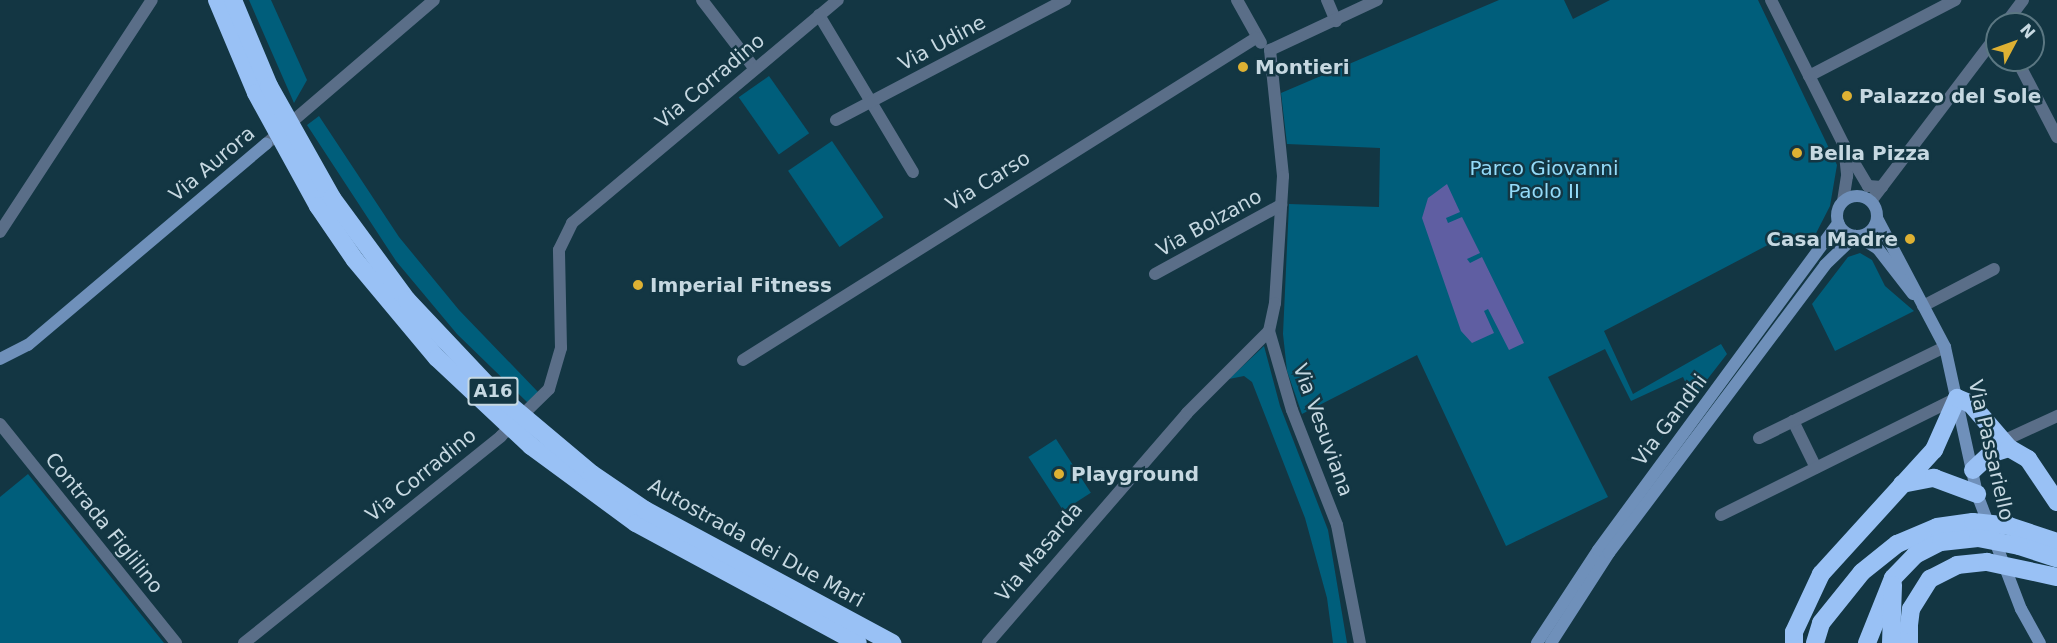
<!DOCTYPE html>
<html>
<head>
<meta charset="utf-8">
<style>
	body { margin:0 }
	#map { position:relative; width:2057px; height:643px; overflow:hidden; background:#133643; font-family:"DejaVu Sans",sans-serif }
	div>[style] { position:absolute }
	.green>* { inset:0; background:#005e7b; transform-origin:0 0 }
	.water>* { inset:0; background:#5f5ea2 }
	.street>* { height:12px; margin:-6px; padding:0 6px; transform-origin:6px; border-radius:6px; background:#5a6e88 }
	.secondary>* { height:12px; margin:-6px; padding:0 6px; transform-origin:6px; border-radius:6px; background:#6f90ba }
	.secondary>.ring { margin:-6px; padding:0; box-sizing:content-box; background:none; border:12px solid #6f90ba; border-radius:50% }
	.highway>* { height:18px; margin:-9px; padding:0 9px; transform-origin:9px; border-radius:9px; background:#99c1f5 }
	.highway-bridge>* { height:18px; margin:-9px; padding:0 9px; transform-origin:9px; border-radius:9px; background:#99c1f5 }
	.dots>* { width:16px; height:16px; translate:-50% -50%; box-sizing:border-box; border:3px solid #133643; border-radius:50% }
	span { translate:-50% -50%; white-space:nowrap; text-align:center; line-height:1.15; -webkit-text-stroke:5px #133643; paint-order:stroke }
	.shield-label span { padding:2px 4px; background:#133643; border:2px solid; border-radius:4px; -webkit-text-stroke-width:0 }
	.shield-label { font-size:18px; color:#c6d8e1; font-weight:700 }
	.street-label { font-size:20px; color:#c6d8e1 }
	.poi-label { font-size:20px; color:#c6d8e1; font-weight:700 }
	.left { translate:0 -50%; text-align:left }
	.right { translate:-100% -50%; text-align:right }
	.park-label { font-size:20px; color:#94dbf9 }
	.north { position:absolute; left:1985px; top:12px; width:60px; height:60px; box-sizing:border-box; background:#133643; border:2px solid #5b7782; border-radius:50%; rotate:49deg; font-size:16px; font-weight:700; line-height:24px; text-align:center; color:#c6d8e1 }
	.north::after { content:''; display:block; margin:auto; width:21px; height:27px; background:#deb133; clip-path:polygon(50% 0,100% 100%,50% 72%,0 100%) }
</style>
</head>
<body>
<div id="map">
	<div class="green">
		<i style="clip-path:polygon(249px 0,271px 0,307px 80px,294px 103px)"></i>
		<i style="clip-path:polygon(1499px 0,1564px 0,1573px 19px,1610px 0,1758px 0,1837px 165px,1830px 206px,1809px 247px,1785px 236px,1604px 331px,1633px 394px,1721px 344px,1727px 354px,1654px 448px,1692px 397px,1683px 377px,1631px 401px,1605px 349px,1548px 377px,1608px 497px,1506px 546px,1417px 355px,1302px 414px,1287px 371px,1283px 334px,1289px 204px,1379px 207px,1380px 148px,1287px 144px,1281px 93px)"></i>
		<i style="left:769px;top:76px;width:70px;height:37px;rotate:55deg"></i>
		<i style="clip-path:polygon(319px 116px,399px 237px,459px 310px,538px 392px,528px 403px,457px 334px,396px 261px,307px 125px)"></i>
		<i style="left:832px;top:141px;width:92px;height:53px;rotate:56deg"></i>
		<i style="clip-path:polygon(1860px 253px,1872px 260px,1885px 286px,1914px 311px,1835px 351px,1812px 304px,1848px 257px)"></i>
		<i style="clip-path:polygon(1264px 346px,1280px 406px,1328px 530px,1347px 643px,1333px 643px,1327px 598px,1305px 518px,1252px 382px,1244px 376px,1229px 379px)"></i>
		<i style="left:1056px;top:439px;width:64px;height:33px;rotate:57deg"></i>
		<i style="clip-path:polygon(28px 474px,164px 643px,0 643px,0 497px)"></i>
	</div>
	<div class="water">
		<i style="clip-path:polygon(1447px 184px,1460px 212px,1446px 218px,1448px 223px,1462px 217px,1480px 253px,1467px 259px,1470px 263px,1482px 257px,1524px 343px,1509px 350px,1488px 309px,1484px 311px,1494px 333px,1472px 343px,1461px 331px,1422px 218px,1428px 198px)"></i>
	</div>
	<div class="street">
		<i style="left:702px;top:0;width:87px;rotate:52.5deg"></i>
		<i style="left:1237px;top:0;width:49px;rotate:60.8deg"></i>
		<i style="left:1327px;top:0;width:23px;rotate:67deg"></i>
		<i style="left:1771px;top:0;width:162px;rotate:63.3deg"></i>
		<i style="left:1844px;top:145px;width:31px;rotate:84deg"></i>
		<i style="left:1847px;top:176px;width:25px;rotate:99deg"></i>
		<i style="left:819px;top:15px;width:183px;rotate:59.1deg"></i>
		<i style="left:2005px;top:24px;width:30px;rotate:-53deg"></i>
		<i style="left:1270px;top:50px;width:127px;rotate:84.1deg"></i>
		<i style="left:1283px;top:176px;width:127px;rotate:93.6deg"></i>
		<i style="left:1275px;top:303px;width:29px;rotate:102deg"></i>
		<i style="left:1269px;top:331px;width:82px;rotate:73.8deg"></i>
		<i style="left:1292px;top:410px;width:123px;rotate:68.6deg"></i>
		<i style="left:1337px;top:525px;width:120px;rotate:79deg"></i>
		<i style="left:1270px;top:50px;width:118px;rotate:-25deg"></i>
		<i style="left:2017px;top:60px;width:87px;rotate:62.5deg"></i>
		<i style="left:1809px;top:76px;width:165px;rotate:-27.5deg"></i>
		<i style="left:836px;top:120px;width:259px;rotate:-27.7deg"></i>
		<i style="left:266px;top:144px;width:221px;rotate:-40.6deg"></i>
		<i style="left:1846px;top:149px;width:43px;rotate:59.3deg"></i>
		<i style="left:1868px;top:186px;width:14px;rotate:4deg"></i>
		<i style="left:1871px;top:201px;width:208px;rotate:-52.8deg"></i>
		<i style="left:0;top:232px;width:277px;rotate:-56.8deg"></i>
		<i style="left:1155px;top:274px;width:144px;rotate:-28.7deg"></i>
		<i style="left:1923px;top:306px;width:80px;rotate:-27.5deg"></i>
		<i style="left:743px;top:360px;width:606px;rotate:-32.12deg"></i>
		<i style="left:1793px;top:421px;width:52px;rotate:63.9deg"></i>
		<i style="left:0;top:424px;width:281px;rotate:51.2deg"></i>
		<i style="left:1759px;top:438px;width:207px;rotate:-26.1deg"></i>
		<i style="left:2003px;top:441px;width:60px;rotate:-24.8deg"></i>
		<i style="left:1721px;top:515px;width:263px;rotate:-26.4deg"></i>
		<i style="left:244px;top:643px;width:330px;rotate:-38.8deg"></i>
		<i style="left:501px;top:436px;width:67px;rotate:-44.4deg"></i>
		<i style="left:549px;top:389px;width:43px;rotate:-73.7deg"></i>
		<i style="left:561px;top:348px;width:98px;rotate:-91.2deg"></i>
		<i style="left:559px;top:250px;width:30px;rotate:-64deg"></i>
		<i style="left:572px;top:223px;width:347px;rotate:-40deg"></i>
		<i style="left:988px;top:643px;width:304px;rotate:-49.1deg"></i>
		<i style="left:1187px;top:413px;width:116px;rotate:-45deg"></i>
	</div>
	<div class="secondary">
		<i class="ring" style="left:1837px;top:196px;width:28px;height:28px"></i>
		<i style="left:1877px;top:218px;width:146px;rotate:62.2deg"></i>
		<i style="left:1945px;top:347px;width:150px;rotate:77.7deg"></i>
		<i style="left:1977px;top:494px;width:123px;rotate:69.1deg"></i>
		<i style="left:2021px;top:609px;width:39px;rotate:61deg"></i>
		<i style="left:1859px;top:237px;width:22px;rotate:32deg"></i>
		<i style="left:1878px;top:249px;width:57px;rotate:52.1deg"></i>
		<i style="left:0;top:359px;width:31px;rotate:-27deg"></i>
		<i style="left:28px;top:345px;width:312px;rotate:-40.2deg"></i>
		<i style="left:1537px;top:643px;width:111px;rotate:-56.7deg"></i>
		<i style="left:1598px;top:550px;width:406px;rotate:-53.7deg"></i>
		<i style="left:1551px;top:643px;width:107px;rotate:-57.2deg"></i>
		<i style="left:1609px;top:553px;width:360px;rotate:-53.1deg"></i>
		<i style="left:1825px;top:265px;width:42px;rotate:-44deg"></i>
	</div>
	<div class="highway">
		<i style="left:1973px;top:470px;width:23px;rotate:-43deg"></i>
		<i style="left:1990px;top:454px;width:20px;rotate:-18deg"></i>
		<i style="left:1902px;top:484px;width:33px;rotate:-11deg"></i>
		<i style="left:1934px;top:478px;width:46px;rotate:20.4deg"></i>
		<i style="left:2009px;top:526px;width:51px;rotate:18.4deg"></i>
		<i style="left:2019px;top:546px;width:40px;rotate:18deg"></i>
		<i style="left:1909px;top:625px;width:18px;rotate:90deg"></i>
		<i style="left:1794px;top:643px;width:11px;rotate:-90deg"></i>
		<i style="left:1794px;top:632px;width:64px;rotate:-65deg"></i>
		<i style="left:1821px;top:574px;width:168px;rotate:-47.7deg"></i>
		<i style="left:1934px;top:450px;width:57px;rotate:-66.1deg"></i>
		<i style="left:1957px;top:398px;width:15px;rotate:23deg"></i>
		<i style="left:1971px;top:404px;width:58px;rotate:49.2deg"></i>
		<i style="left:2009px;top:448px;width:22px;rotate:30deg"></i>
		<i style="left:2028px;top:459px;width:52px;rotate:56deg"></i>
		<i style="left:1815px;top:643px;width:21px;rotate:-73deg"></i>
		<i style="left:1821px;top:623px;width:65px;rotate:-51.2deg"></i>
		<i style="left:1862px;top:572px;width:45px;rotate:-38.7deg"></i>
		<i style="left:1897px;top:544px;width:43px;rotate:-23deg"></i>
		<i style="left:1867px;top:643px;width:70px;rotate:-68.2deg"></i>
		<i style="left:1893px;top:578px;width:32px;rotate:-46deg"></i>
		<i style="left:1915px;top:555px;width:29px;rotate:-27deg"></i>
		<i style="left:1891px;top:643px;width:58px;rotate:-88deg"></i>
	</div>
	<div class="highway-bridge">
		<i style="left:217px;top:0;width:101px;rotate:67.2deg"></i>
		<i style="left:256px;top:93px;width:129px;rotate:61.2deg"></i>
		<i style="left:318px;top:206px;width:65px;rotate:55.6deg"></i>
		<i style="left:355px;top:260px;width:128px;rotate:50.1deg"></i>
		<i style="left:437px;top:358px;width:129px;rotate:43.1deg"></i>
		<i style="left:531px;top:446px;width:130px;rotate:36.3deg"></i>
		<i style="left:636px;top:523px;width:252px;rotate:28.4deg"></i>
		<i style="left:233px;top:0;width:93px;rotate:67.3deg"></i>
		<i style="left:269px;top:86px;width:129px;rotate:60.6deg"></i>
		<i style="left:332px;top:198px;width:127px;rotate:53.7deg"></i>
		<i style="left:407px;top:300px;width:125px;rotate:46.6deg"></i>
		<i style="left:493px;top:391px;width:129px;rotate:40deg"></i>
		<i style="left:592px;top:474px;width:64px;rotate:34.2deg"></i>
		<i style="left:645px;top:510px;width:281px;rotate:28.3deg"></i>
		<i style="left:1937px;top:527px;width:36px;rotate:-8deg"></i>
		<i style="left:1973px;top:522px;width:36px;rotate:6deg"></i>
		<i style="left:1941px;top:542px;width:37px;rotate:-6deg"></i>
		<i style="left:1978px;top:538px;width:42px;rotate:11deg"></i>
		<i style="left:1909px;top:625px;width:16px;rotate:-83deg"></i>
		<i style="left:1911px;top:609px;width:36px;rotate:-58deg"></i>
		<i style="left:1930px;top:579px;width:30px;rotate:-27deg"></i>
		<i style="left:1957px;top:565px;width:30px;rotate:-6deg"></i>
		<i style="left:1987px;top:562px;width:72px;rotate:12.1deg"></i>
	</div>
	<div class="dots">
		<i style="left:1243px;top:67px;background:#deb133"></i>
		<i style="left:1847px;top:96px;background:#deb133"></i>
		<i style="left:1797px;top:153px;background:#deb133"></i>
		<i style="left:1910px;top:239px;background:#deb133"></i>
		<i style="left:638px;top:285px;background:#deb133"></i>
		<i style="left:1059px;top:474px;background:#deb133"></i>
	</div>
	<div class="shield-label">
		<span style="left:493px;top:391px">A16</span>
	</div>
	<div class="street-label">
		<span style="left:942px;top:43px;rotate:-28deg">Via Udine</span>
		<span style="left:710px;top:81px;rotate:-40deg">Via Corradino</span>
		<span style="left:212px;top:164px;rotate:-40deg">Via Aurora</span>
		<span style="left:988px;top:181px;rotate:-32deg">Via Carso</span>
		<span style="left:1209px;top:223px;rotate:-29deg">Via Bolzano</span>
		<span style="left:1670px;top:420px;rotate:-53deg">Via Gandhi</span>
		<span style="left:1323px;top:430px;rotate:70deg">Via Vesuviana</span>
		<span style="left:1991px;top:450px;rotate:77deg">Via Passariello</span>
		<span style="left:421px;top:475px;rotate:-39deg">Via Corradino</span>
		<span style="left:104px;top:523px;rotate:51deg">Contrada Figlilino</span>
		<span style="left:756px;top:543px;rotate:29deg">Autostrada dei Due Mari</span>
		<span style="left:1039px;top:552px;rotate:-50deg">Via Masarda</span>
	</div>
	<div class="poi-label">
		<span class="left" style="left:1255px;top:67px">Montieri</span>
		<span class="left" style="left:1859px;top:96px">Palazzo del Sole</span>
		<span class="left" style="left:1809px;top:153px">Bella Pizza</span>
		<span class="right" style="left:1898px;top:239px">Casa Madre</span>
		<span class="left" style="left:650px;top:285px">Imperial Fitness</span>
		<span class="left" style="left:1071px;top:474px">Playground</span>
	</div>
	<div class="park-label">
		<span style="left:1544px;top:180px">Parco Giovanni<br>Paolo II</span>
	</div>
	<div class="north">N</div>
</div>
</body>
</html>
